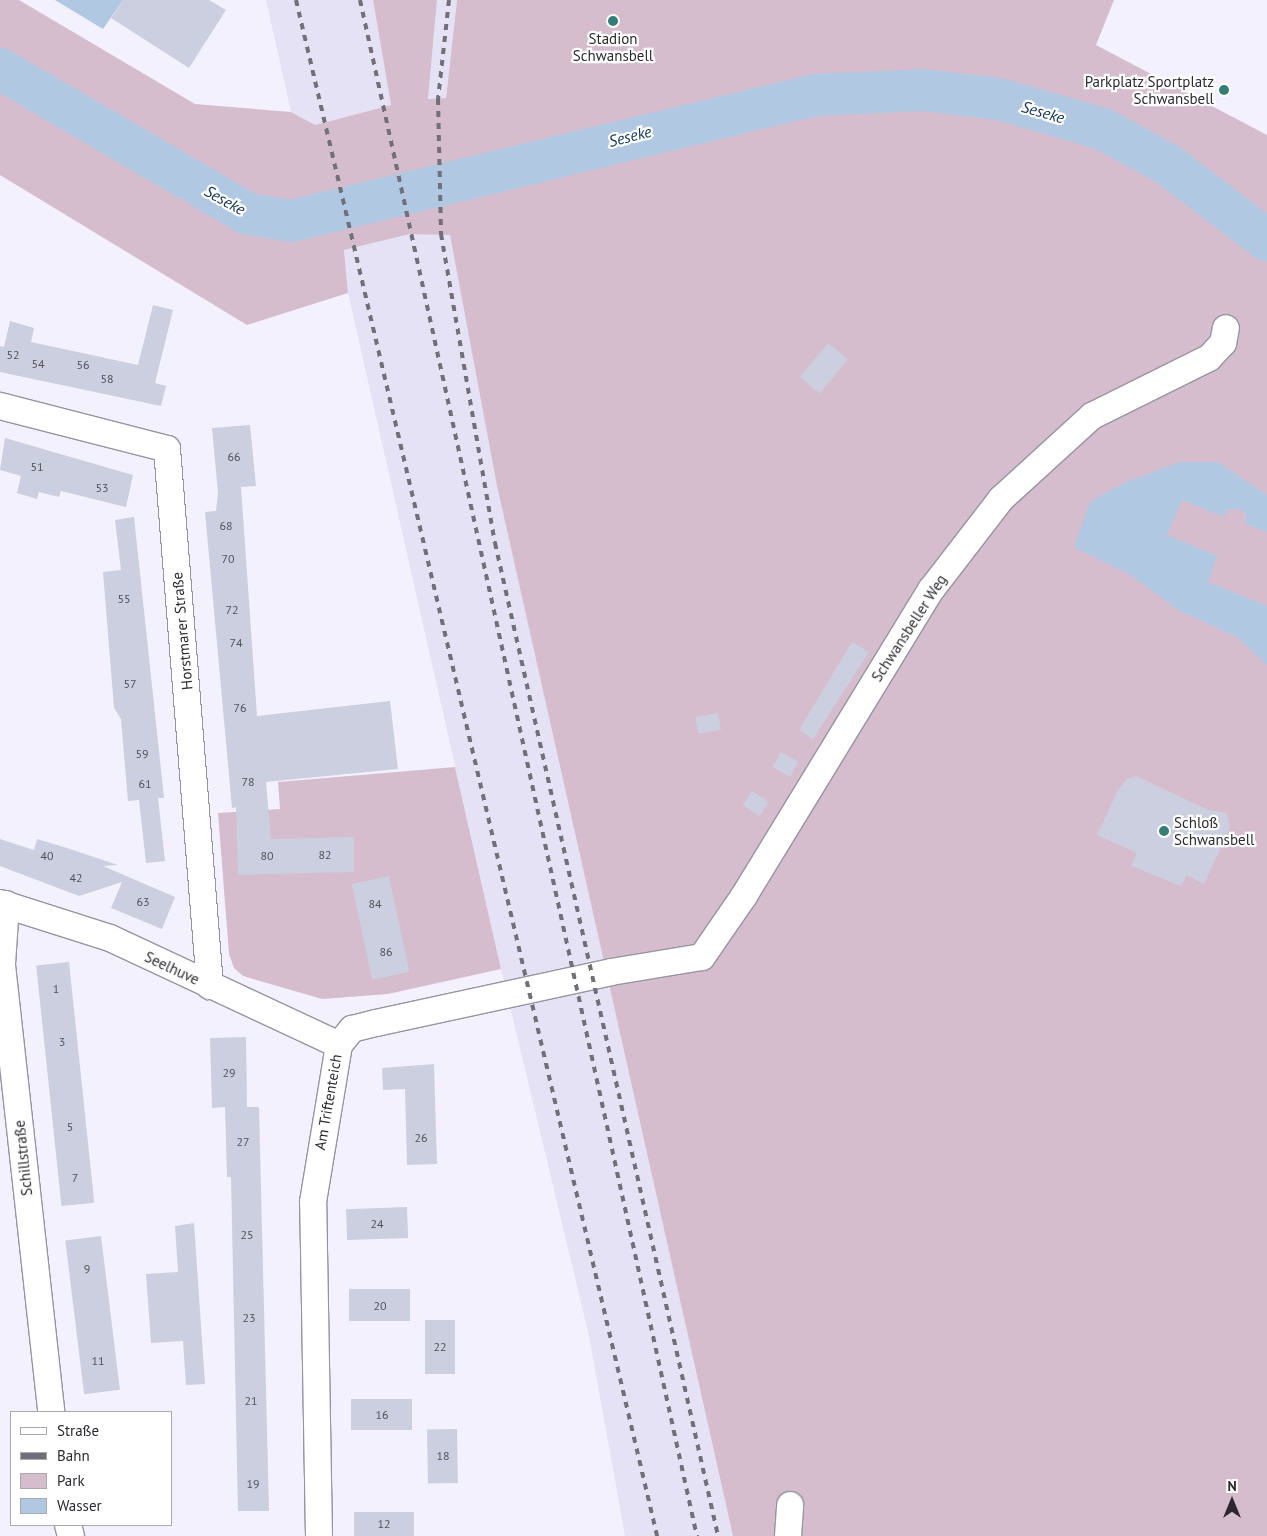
<!DOCTYPE html>
<html>
<head>
<meta charset="utf-8">
<style>
	body { margin:0 }
	#map { position:relative; width:1267px; height:1536px; overflow:hidden; background:#f4f1fe; font-family:"PT Sans",sans-serif }
	div>[style] { position:absolute }
	.built>* { inset:0; background:#e5e2f5 }
	.green>* { inset:0; background:#d5bdce }
	.water>* { inset:0; background:#b0c8e2 }
	.river>* { height:42px; margin:-21px; padding:0 21px; transform-origin:21px; border-radius:21px; background:#b0c8e2 }
	.building>* { inset:0; background:#cbcfdf; transform-origin:0 0 }
	.roads { filter:drop-shadow(1px 0 #9694a2) drop-shadow(-1px 0 #9694a2) drop-shadow(0 1px #9694a2) drop-shadow(0 -1px #9694a2) }
	.street>* { height:26px; margin:-13px; padding:0 13px; transform-origin:13px; border-radius:13px; background:#fff }
	.rail>* { height:4px; margin-top:-2px; transform-origin:0; background:repeating-linear-gradient(90deg,#716f77 0 6px,transparent 0 12px) }
	.dots>* { width:14px; height:14px; translate:-50% -50%; box-sizing:border-box; border:2px solid #fff; border-radius:50% }
	span { translate:-50% -50%; white-space:nowrap; text-align:center; line-height:1.15; -webkit-text-stroke:4.5px #fff; paint-order:stroke }
	.number-label { font-size:12px; color:#53525b }
	.number-label span { -webkit-text-stroke-width:0 }
	.poi-label { font-size:15px; color:#2b292f }
	.right { translate:-100% -50%; text-align:right }
	.left { translate:0 -50%; text-align:left }
	.street-label { font-size:15px; color:#2b292f }
	.water-label { font-size:16px; color:#103356; font-style:italic }
	.legend { position:absolute; left:10px; top:1411px; width:162px; height:115px; box-sizing:border-box; background:#fff; border:1px solid #aaa9ac; margin:0; padding:6px 9px; list-style:none; font-size:15px; color:#2b292f }
	.legend li { display:flex; align-items:center; gap:10px; height:25px }
	.legend b { width:25px; border:1px solid #aaa9ac }
	.north { position:absolute; left:1207px; top:1476px; width:50px; height:50px; -webkit-text-stroke:4px #fff; paint-order:stroke; rotate:0deg; font-size:14px; font-weight:700; line-height:20px; text-align:center; color:#2b292f }
	.north::after { content:''; display:block; margin:auto; width:18px; height:22px; background:#2b292f; clip-path:polygon(50% 0,100% 100%,50% 72%,0 100%) }
</style>
</head>
<body>
<div id="map">
	<div class="built">
		<i style="clip-path:polygon(266px 0,373px 0,391px 105px,315px 125px,291px 112px)"></i>
		<i style="clip-path:polygon(437px 0,457px 0,446px 98px,428px 99px)"></i>
		<i style="clip-path:polygon(410px 234px,450px 234px,497px 486px,733px 1536px,625px 1536px,589px 1336px,501px 969px,348px 293px,344px 250px)"></i>
	</div>
	<div class="green">
		<i style="clip-path:polygon(0 0,19px 0,195px 104px,291px 112px,315px 125px,391px 105px,373px 0,437px 0,428px 99px,446px 98px,457px 0,1114px 0,1096px 45px,1267px 135px,1267px 1536px,733px 1536px,497px 486px,450px 235px,410px 234px,344px 250px,348px 293px,247px 325px,0 175px)"></i>
		<i style="clip-path:polygon(455px 767px,501px 969px,388px 994px,322px 999px,243px 976px,234px 968px,229px 954px,218px 813px,280px 809px,278px 782px)"></i>
	</div>
	<div class="water">
		<i style="clip-path:polygon(55px 0,123px 0,103px 29px)"></i>
		<i style="clip-path:polygon(1179px 462px,1218px 462px,1267px 495px,1267px 532px,1245px 524px,1246px 514px,1240px 509px,1226px 510px,1225px 517px,1182px 500px,1167px 535px,1217px 556px,1208px 582px,1267px 606px,1267px 665px,1237px 637px,1178px 610px,1129px 574px,1074px 547px,1090px 502px,1122px 484px)"></i>
	</div>
	<div class="river">
		<i style="left:0;top:69px;width:287px;rotate:30.3deg"></i>
		<i style="left:248px;top:214px;width:44px;rotate:9.2deg"></i>
		<i style="left:291px;top:221px;width:539px;rotate:-13.52deg"></i>
		<i style="left:815px;top:95px;width:108px;rotate:-2.7deg"></i>
		<i style="left:923px;top:90px;width:77px;rotate:6.8deg"></i>
		<i style="left:999px;top:99px;width:108px;rotate:16.1deg"></i>
		<i style="left:1103px;top:129px;width:73px;rotate:28.7deg"></i>
		<i style="left:1167px;top:164px;width:126px;rotate:37.2deg"></i>
	</div>
	<div class="building">
		<i style="clip-path:polygon(123px 0,209px 0,226px 10px,189px 68px,111px 18px)"></i>
		<i style="clip-path:polygon(153px 305px,173px 310px,155px 383px,166px 386px,161px 406px,0 372px,0 346px,4px 347px,10px 321px,34px 328px,31px 342px,138px 365px)"></i>
		<i style="left:828px;top:343px;width:26px;height:44px;rotate:40deg"></i>
		<i style="clip-path:polygon(250px 425px,256px 486px,241px 487px,257px 716px,390px 701px,398px 769px,266px 782px,271px 839px,354px 837px,354px 872px,238px 875px,236px 807px,232px 808px,205px 512px,216px 511px,218px 493px,212px 428px)"></i>
		<i style="clip-path:polygon(5px 438px,133px 475px,126px 507px,61px 491px,59px 497px,39px 492px,37px 499px,17px 493px,21px 476px,0 470px)"></i>
		<i style="clip-path:polygon(134px 517px,164px 798px,158px 798px,165px 861px,146px 863px,139px 800px,128px 801px,121px 719px,114px 708px,103px 572px,121px 570px,115px 520px)"></i>
		<i style="clip-path:polygon(852px 642px,869px 652px,813px 739px,799px 730px)"></i>
		<i style="left:718px;top:713px;width:17px;height:23px;rotate:80deg"></i>
		<i style="left:781px;top:752px;width:20px;height:17px;rotate:30deg"></i>
		<i style="clip-path:polygon(1136px 776px,1208px 810px,1227px 813px,1230px 828px,1204px 884px,1187px 875px,1181px 886px,1131px 866px,1137px 853px,1097px 835px,1118px 790px,1127px 779px)"></i>
		<i style="left:752px;top:791px;width:20px;height:17px;rotate:33deg"></i>
		<i style="clip-path:polygon(0 839px,34px 850px,37px 839px,67px 848px,118px 865px,103px 866px,175px 897px,162px 929px,111px 908px,122px 882px,79px 896px,0 866px)"></i>
		<i style="left:389px;top:876px;width:98px;height:38px;rotate:78deg"></i>
		<i style="left:69px;top:962px;width:242px;height:33px;rotate:84deg"></i>
		<i style="clip-path:polygon(246px 1037px,247px 1107px,259px 1107px,269px 1511px,238px 1511px,231px 1177px,227px 1177px,225px 1107px,212px 1108px,210px 1038px)"></i>
		<i style="clip-path:polygon(434px 1064px,437px 1164px,407px 1165px,405px 1089px,383px 1090px,382px 1068px)"></i>
		<i style="left:407px;top:1207px;width:31px;height:61px;rotate:88deg"></i>
		<i style="clip-path:polygon(194px 1223px,205px 1384px,186px 1385px,183px 1341px,151px 1343px,146px 1274px,178px 1272px,175px 1226px)"></i>
		<i style="left:101px;top:1236px;width:155px;height:36px;rotate:83deg"></i>
		<i style="left:410px;top:1289px;width:32px;height:61px;rotate:90deg"></i>
		<i style="left:425px;top:1320px;width:30px;height:54px"></i>
		<i style="left:412px;top:1399px;width:31px;height:61px;rotate:90deg"></i>
		<i style="left:457px;top:1429px;width:54px;height:30px;rotate:89deg"></i>
		<i style="left:414px;top:1512px;width:24px;height:60px;rotate:90deg"></i>
	</div>
	<div class="roads">
		<div class="street">
			<i style="left:0;top:406px;width:172px;rotate:14.4deg"></i>
			<i style="left:167px;top:449px;width:539px;rotate:85.42deg"></i>
			<i style="left:0;top:903px;width:115px;rotate:17.7deg"></i>
			<i style="left:110px;top:938px;width:253px;rotate:25deg"></i>
			<i style="left:6px;top:904px;width:61px;rotate:93.8deg"></i>
			<i style="left:2px;top:965px;width:450px;rotate:83.7deg"></i>
			<i style="left:68px;top:1525px;width:11px;rotate:75deg"></i>
			<i style="left:319px;top:1536px;width:334px;rotate:-91deg"></i>
			<i style="left:313px;top:1202px;width:159px;rotate:-80.6deg"></i>
			<i style="left:339px;top:1045px;width:21px;rotate:-51deg"></i>
			<i style="left:352px;top:1029px;width:25px;rotate:-14deg"></i>
			<i style="left:376px;top:1023px;width:240px;rotate:-12.2deg"></i>
			<i style="left:611px;top:972px;width:92px;rotate:-9.4deg"></i>
			<i style="left:702px;top:957px;width:74px;rotate:-55.5deg"></i>
			<i style="left:744px;top:896px;width:359px;rotate:-58.6deg"></i>
			<i style="left:931px;top:590px;width:115px;rotate:-52.4deg"></i>
			<i style="left:1001px;top:499px;width:123px;rotate:-42.4deg"></i>
			<i style="left:1092px;top:416px;width:131px;rotate:-26.4deg"></i>
			<i style="left:1209px;top:358px;width:21px;rotate:-47deg"></i>
			<i style="left:1223px;top:343px;width:15px;rotate:-79deg"></i>
			<i style="left:788px;top:1536px;width:31px;rotate:-86deg"></i>
		</div>
	</div>
	<div class="rail">
		<i style="left:296px;top:0;width:1578px;rotate:76.77deg"></i>
		<i style="left:360px;top:0;width:1573px;rotate:77.63deg"></i>
		<i style="left:449px;top:0;width:100px;rotate:96.3deg"></i>
		<i style="left:438px;top:99px;width:135px;rotate:88.7deg"></i>
		<i style="left:441px;top:234px;width:314px;rotate:80.1deg"></i>
		<i style="left:495px;top:543px;width:1018px;rotate:77.34deg"></i>
	</div>
	<div class="dots">
		<i style="left:613px;top:21px;background:#357d77"></i>
		<i style="left:1224px;top:90px;background:#357d77"></i>
		<i style="left:1164px;top:831px;background:#357d77"></i>
	</div>
	<div class="number-label">
		<span style="left:13px;top:355px">52</span>
		<span style="left:38px;top:364px">54</span>
		<span style="left:83px;top:365px">56</span>
		<span style="left:107px;top:379px">58</span>
		<span style="left:234px;top:457px">66</span>
		<span style="left:37px;top:467px">51</span>
		<span style="left:102px;top:488px">53</span>
		<span style="left:226px;top:526px">68</span>
		<span style="left:228px;top:559px">70</span>
		<span style="left:124px;top:599px">55</span>
		<span style="left:232px;top:610px">72</span>
		<span style="left:236px;top:643px">74</span>
		<span style="left:130px;top:684px">57</span>
		<span style="left:240px;top:708px">76</span>
		<span style="left:142px;top:754px">59</span>
		<span style="left:248px;top:782px">78</span>
		<span style="left:145px;top:784px">61</span>
		<span style="left:325px;top:855px">82</span>
		<span style="left:47px;top:856px">40</span>
		<span style="left:267px;top:856px">80</span>
		<span style="left:76px;top:878px">42</span>
		<span style="left:143px;top:902px">63</span>
		<span style="left:375px;top:904px">84</span>
		<span style="left:386px;top:952px">86</span>
		<span style="left:56px;top:989px">1</span>
		<span style="left:62px;top:1042px">3</span>
		<span style="left:229px;top:1073px">29</span>
		<span style="left:70px;top:1127px">5</span>
		<span style="left:421px;top:1138px">26</span>
		<span style="left:243px;top:1142px">27</span>
		<span style="left:75px;top:1178px">7</span>
		<span style="left:377px;top:1224px">24</span>
		<span style="left:247px;top:1235px">25</span>
		<span style="left:87px;top:1269px">9</span>
		<span style="left:380px;top:1306px">20</span>
		<span style="left:249px;top:1318px">23</span>
		<span style="left:440px;top:1347px">22</span>
		<span style="left:98px;top:1361px">11</span>
		<span style="left:251px;top:1401px">21</span>
		<span style="left:382px;top:1415px">16</span>
		<span style="left:443px;top:1456px">18</span>
		<span style="left:253px;top:1484px">19</span>
		<span style="left:384px;top:1524px">12</span>
	</div>
	<div class="poi-label">
		<span style="left:613px;top:47px">Stadion<br>Schwansbell</span>
		<span class="right" style="left:1214px;top:90px">Parkplatz Sportplatz<br>Schwansbell</span>
		<span class="left" style="left:1174px;top:831px">Schloß<br>Schwansbell</span>
	</div>
	<div class="street-label">
		<span style="left:909px;top:628px;rotate:-57deg">Schwansbeller Weg</span>
		<span style="left:182px;top:631px;rotate:-95deg">Horstmarer Straße</span>
		<span style="left:172px;top:968px;rotate:25deg">Seelhuve</span>
		<span style="left:328px;top:1102px;rotate:-80deg">Am Triftenteich</span>
		<span style="left:23px;top:1158px;rotate:-96deg">Schillstraße</span>
	</div>
	<div class="water-label">
		<span style="left:1043px;top:112px;rotate:16deg">Seseke</span>
		<span style="left:630px;top:136px;rotate:-14deg">Seseke</span>
		<span style="left:225px;top:200px;rotate:29deg">Seseke</span>
	</div>
	<ul class="legend">
	<li><b style="height:6px;background:#fff"></b>Straße</li>
	<li><b style="height:6px;background:#716f77"></b>Bahn</li>
	<li><b style="height:14px;background:#d5bdce"></b>Park</li>
	<li><b style="height:14px;background:#b0c8e2"></b>Wasser</li>
	</ul>
	<div class="north">N</div>
</div>
</body>
</html>
